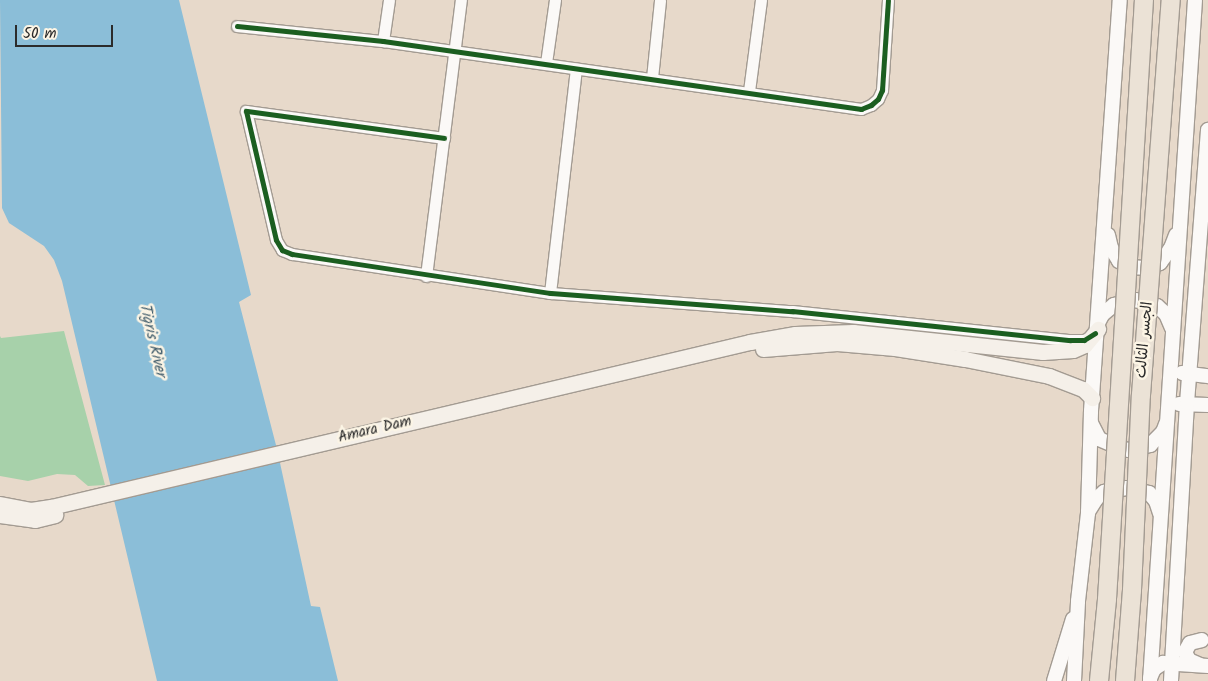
<!DOCTYPE html>
<html>
<head>
<meta charset="utf-8">
<style>
	body { margin:0 }
	#map { position:relative; width:1208px; height:681px; overflow:hidden; background:#e7d9ca; font-family:Kalam,"Playpen Sans Arabic",sans-serif }
	div>[style] { position:absolute }
	.green>* { inset:0; background:#a7d1aa }
	.water>* { inset:0; background:#8bbed8 }
	.roads { filter:drop-shadow(1px 0 #a39b92) drop-shadow(-1px 0 #a39b92) drop-shadow(0 1px #a39b92) drop-shadow(0 -1px #a39b92) }
	.minor>* { height:11px; margin:-5.5px; padding:0 5.5px; transform-origin:5.5px; border-radius:5.5px; background:#fbf9f7 }
	.tertiary>* { height:14px; margin:-7px; padding:0 7px; transform-origin:7px; border-radius:7px; background:#fbf9f7 }
	.secondary>* { height:15px; margin:-7.5px; padding:0 7.5px; transform-origin:7.5px; border-radius:7.5px; background:#f5f0e9 }
	.bridges { filter:drop-shadow(1px 0 #a39b92) drop-shadow(-1px 0 #a39b92) drop-shadow(0 1px #a39b92) drop-shadow(0 -1px #a39b92) }
	.primary-bridge>* { height:18px; margin:-9px; padding:0 9px; transform-origin:9px; border-radius:9px; background:#ebe2d6 }
	.cycleway>* { height:5px; margin:-2.5px; padding:0 2.5px; transform-origin:2.5px; border-radius:2.5px; background:#1b5e20 }
	span { translate:-50% -50%; white-space:nowrap; text-align:center; line-height:1.15; -webkit-text-stroke:5px #fcf5e5; paint-order:stroke }
	.street-label { font-size:15px; color:#2b2b2b }
	.water-label { font-size:16px; color:#3f5b6a; font-style:italic }
	.scale { position:absolute; left:15px; top:25px; width:98px; height:22px; box-sizing:border-box; border:2px solid #2b2b2b; border-top:0; padding-left:6px; font-size:15px; line-height:18px; white-space:nowrap; color:#2b2b2b; -webkit-text-stroke:4px #fcf5e5; paint-order:stroke }
</style>
</head>
<body>
<div id="map">
	<div class="green">
		<i style="clip-path:polygon(64px 331px,105px 485px,88px 486px,75px 475px,57px 474px,28px 481px,0 476px,0 336px,1px 338px)"></i>
	</div>
	<div class="water">
		<i style="clip-path:polygon(0 0,179px 0,251px 295px,239px 302px,277px 449px,311px 606px,320px 607px,338px 681px,157px 681px,62px 281px,54px 260px,44px 246px,9px 223px,2px 208px)"></i>
	</div>
	<div class="roads">
		<div class="minor">
			<i style="left:237px;top:26px;width:147px;rotate:5.9deg"></i>
			<i style="left:383px;top:41px;width:483px;rotate:8.1deg"></i>
			<i style="left:861px;top:109px;width:11px;rotate:-22deg"></i>
			<i style="left:871px;top:105px;width:9px;rotate:-41deg"></i>
			<i style="left:878px;top:99px;width:10px;rotate:-66deg"></i>
			<i style="left:882px;top:90px;width:90px;rotate:-86.2deg"></i>
			<i style="left:383px;top:41px;width:41px;rotate:-81.7deg"></i>
			<i style="left:546px;top:63px;width:64px;rotate:-81.9deg"></i>
			<i style="left:652px;top:78px;width:78px;rotate:-84.1deg"></i>
			<i style="left:749px;top:91px;width:92px;rotate:-82.5deg"></i>
			<i style="left:444px;top:138px;width:200px;rotate:-172.2deg"></i>
			<i style="left:246px;top:111px;width:132px;rotate:76.9deg"></i>
			<i style="left:276px;top:240px;width:12px;rotate:59deg"></i>
			<i style="left:282px;top:250px;width:11px;rotate:22deg"></i>
			<i style="left:292px;top:254px;width:261px;rotate:8.6deg"></i>
			<i style="left:550px;top:293px;width:243px;rotate:4.3deg"></i>
			<i style="left:792px;top:311px;width:280px;rotate:6deg"></i>
			<i style="left:1070px;top:340px;width:14px"></i>
			<i style="left:1084px;top:340px;width:7px;rotate:-27deg"></i>
			<i style="left:426px;top:276px;width:278px;rotate:-82.8deg"></i>
			<i style="left:550px;top:293px;width:226px;rotate:-83.4deg"></i>
		</div>
		<div class="tertiary">
			<i style="left:1108px;top:235px;width:13px;rotate:77deg"></i>
			<i style="left:1111px;top:248px;width:15px;rotate:58deg"></i>
			<i style="left:1119px;top:261px;width:13px;rotate:27deg"></i>
			<i style="left:1131px;top:267px;width:16px;rotate:4deg"></i>
			<i style="left:1147px;top:268px;width:14px;rotate:-21deg"></i>
			<i style="left:1160px;top:263px;width:19px;rotate:-54deg"></i>
			<i style="left:1171px;top:248px;width:14px;rotate:-69deg"></i>
			<i style="left:1098px;top:323px;width:9px;rotate:-63deg"></i>
			<i style="left:1102px;top:315px;width:16px;rotate:-40deg"></i>
			<i style="left:1114px;top:305px;width:22px;rotate:-13deg"></i>
			<i style="left:1135px;top:300px;width:23px;rotate:15deg"></i>
			<i style="left:1157px;top:306px;width:12px;rotate:42deg"></i>
			<i style="left:1166px;top:314px;width:15px;rotate:67deg"></i>
			<i style="left:1182px;top:373px;width:26px;rotate:7deg"></i>
			<i style="left:1179px;top:404px;width:29px;rotate:2deg"></i>
			<i style="left:1091px;top:423px;width:18px;rotate:63deg"></i>
			<i style="left:1099px;top:439px;width:23px;rotate:23deg"></i>
			<i style="left:1120px;top:448px;width:9px;rotate:13deg"></i>
			<i style="left:1129px;top:450px;width:22px;rotate:-13deg"></i>
			<i style="left:1150px;top:445px;width:18px;rotate:-45deg"></i>
			<i style="left:1163px;top:432px;width:9px;rotate:-69deg"></i>
			<i style="left:1088px;top:512px;width:15px;rotate:-58deg"></i>
			<i style="left:1096px;top:499px;width:11px;rotate:-41deg"></i>
			<i style="left:1104px;top:492px;width:23px;rotate:-10deg"></i>
			<i style="left:1127px;top:488px;width:23px;rotate:13deg"></i>
			<i style="left:1149px;top:493px;width:11px;rotate:49deg"></i>
			<i style="left:1156px;top:501px;width:13px;rotate:72deg"></i>
			<i style="left:1200px;top:665px;width:12px;rotate:-156deg"></i>
			<i style="left:1189px;top:660px;width:9px;rotate:-117deg"></i>
			<i style="left:1185px;top:652px;width:10px;rotate:-61deg"></i>
			<i style="left:1190px;top:643px;width:12px;rotate:-14deg"></i>
			<i style="left:1150px;top:678px;width:10px;rotate:-66deg"></i>
			<i style="left:1154px;top:669px;width:11px;rotate:-34deg"></i>
			<i style="left:1163px;top:663px;width:45px;rotate:3.8deg"></i>
			<i style="left:1054px;top:681px;width:65px;rotate:-73deg"></i>
			<i style="left:1074px;top:681px;width:80px;rotate:-87.1deg"></i>
			<i style="left:1078px;top:601px;width:89px;rotate:-83.5deg"></i>
			<i style="left:1088px;top:513px;width:102px;rotate:-88.3deg"></i>
			<i style="left:1091px;top:411px;width:412px;rotate:-86deg"></i>
			<i style="left:1150px;top:681px;width:682px;rotate:-86.22deg"></i>
			<i style="left:1171px;top:681px;width:278px;rotate:-86.7deg"></i>
			<i style="left:1187px;top:403px;width:274px;rotate:-85.6deg"></i>
		</div>
		<div class="secondary">
			<i style="left:763px;top:349px;width:74px;rotate:-4.6deg"></i>
			<i style="left:837px;top:343px;width:58px;rotate:4.9deg"></i>
			<i style="left:895px;top:348px;width:71px;rotate:8.9deg"></i>
			<i style="left:965px;top:359px;width:86px;rotate:11.4deg"></i>
			<i style="left:1049px;top:376px;width:36px;rotate:21deg"></i>
			<i style="left:1083px;top:389px;width:13px;rotate:45deg"></i>
			<i style="left:0;top:504px;width:32px;rotate:11deg"></i>
			<i style="left:31px;top:510px;width:20px;rotate:-9deg"></i>
			<i style="left:51px;top:507px;width:718px;rotate:-13.28deg"></i>
			<i style="left:750px;top:342px;width:46px;rotate:-10.1deg"></i>
			<i style="left:795px;top:334px;width:58px;rotate:-2deg"></i>
			<i style="left:853px;top:332px;width:191px;rotate:6deg"></i>
			<i style="left:1043px;top:352px;width:30px;rotate:-4deg"></i>
			<i style="left:1073px;top:350px;width:13px;rotate:-23deg"></i>
			<i style="left:1085px;top:345px;width:21px;rotate:-51deg"></i>
			<i style="left:0;top:515px;width:35px;rotate:8deg"></i>
			<i style="left:35px;top:520px;width:21px;rotate:-14deg"></i>
		</div>
	</div>
	<div class="bridges">
		<div class="primary-bridge">
			<i style="left:1099px;top:681px;width:82px;rotate:-84.4deg"></i>
			<i style="left:1107px;top:599px;width:600px;rotate:-86.47deg"></i>
			<i style="left:1125px;top:681px;width:91px;rotate:-85.6deg"></i>
			<i style="left:1132px;top:590px;width:195px;rotate:-87.4deg"></i>
			<i style="left:1141px;top:395px;width:396px;rotate:-85.7deg"></i>
		</div>
	</div>
	<div class="cycleway">
		<i style="left:237px;top:26px;width:147px;rotate:5.9deg"></i>
		<i style="left:383px;top:41px;width:483px;rotate:8.1deg"></i>
		<i style="left:861px;top:109px;width:11px;rotate:-22deg"></i>
		<i style="left:871px;top:105px;width:9px;rotate:-41deg"></i>
		<i style="left:878px;top:99px;width:10px;rotate:-66deg"></i>
		<i style="left:882px;top:90px;width:90px;rotate:-86.2deg"></i>
		<i style="left:444px;top:138px;width:200px;rotate:-172.2deg"></i>
		<i style="left:246px;top:111px;width:132px;rotate:76.9deg"></i>
		<i style="left:276px;top:240px;width:12px;rotate:59deg"></i>
		<i style="left:282px;top:250px;width:11px;rotate:22deg"></i>
		<i style="left:292px;top:254px;width:261px;rotate:8.6deg"></i>
		<i style="left:550px;top:293px;width:243px;rotate:4.3deg"></i>
		<i style="left:792px;top:311px;width:280px;rotate:6deg"></i>
		<i style="left:1070px;top:340px;width:14px"></i>
		<i style="left:1084px;top:340px;width:13px;rotate:-32deg"></i>
	</div>
	<div class="street-label">
		<span style="left:1145px;top:340px;rotate:-85deg">الجسر الثالث</span>
		<span style="left:375px;top:430px;rotate:-13deg">Amara Dam</span>
	</div>
	<div class="water-label">
		<span style="left:152px;top:340px;rotate:77deg">Tigris River</span>
	</div>
	<div class="scale">50 m</div>
</div>
</body>
</html>
